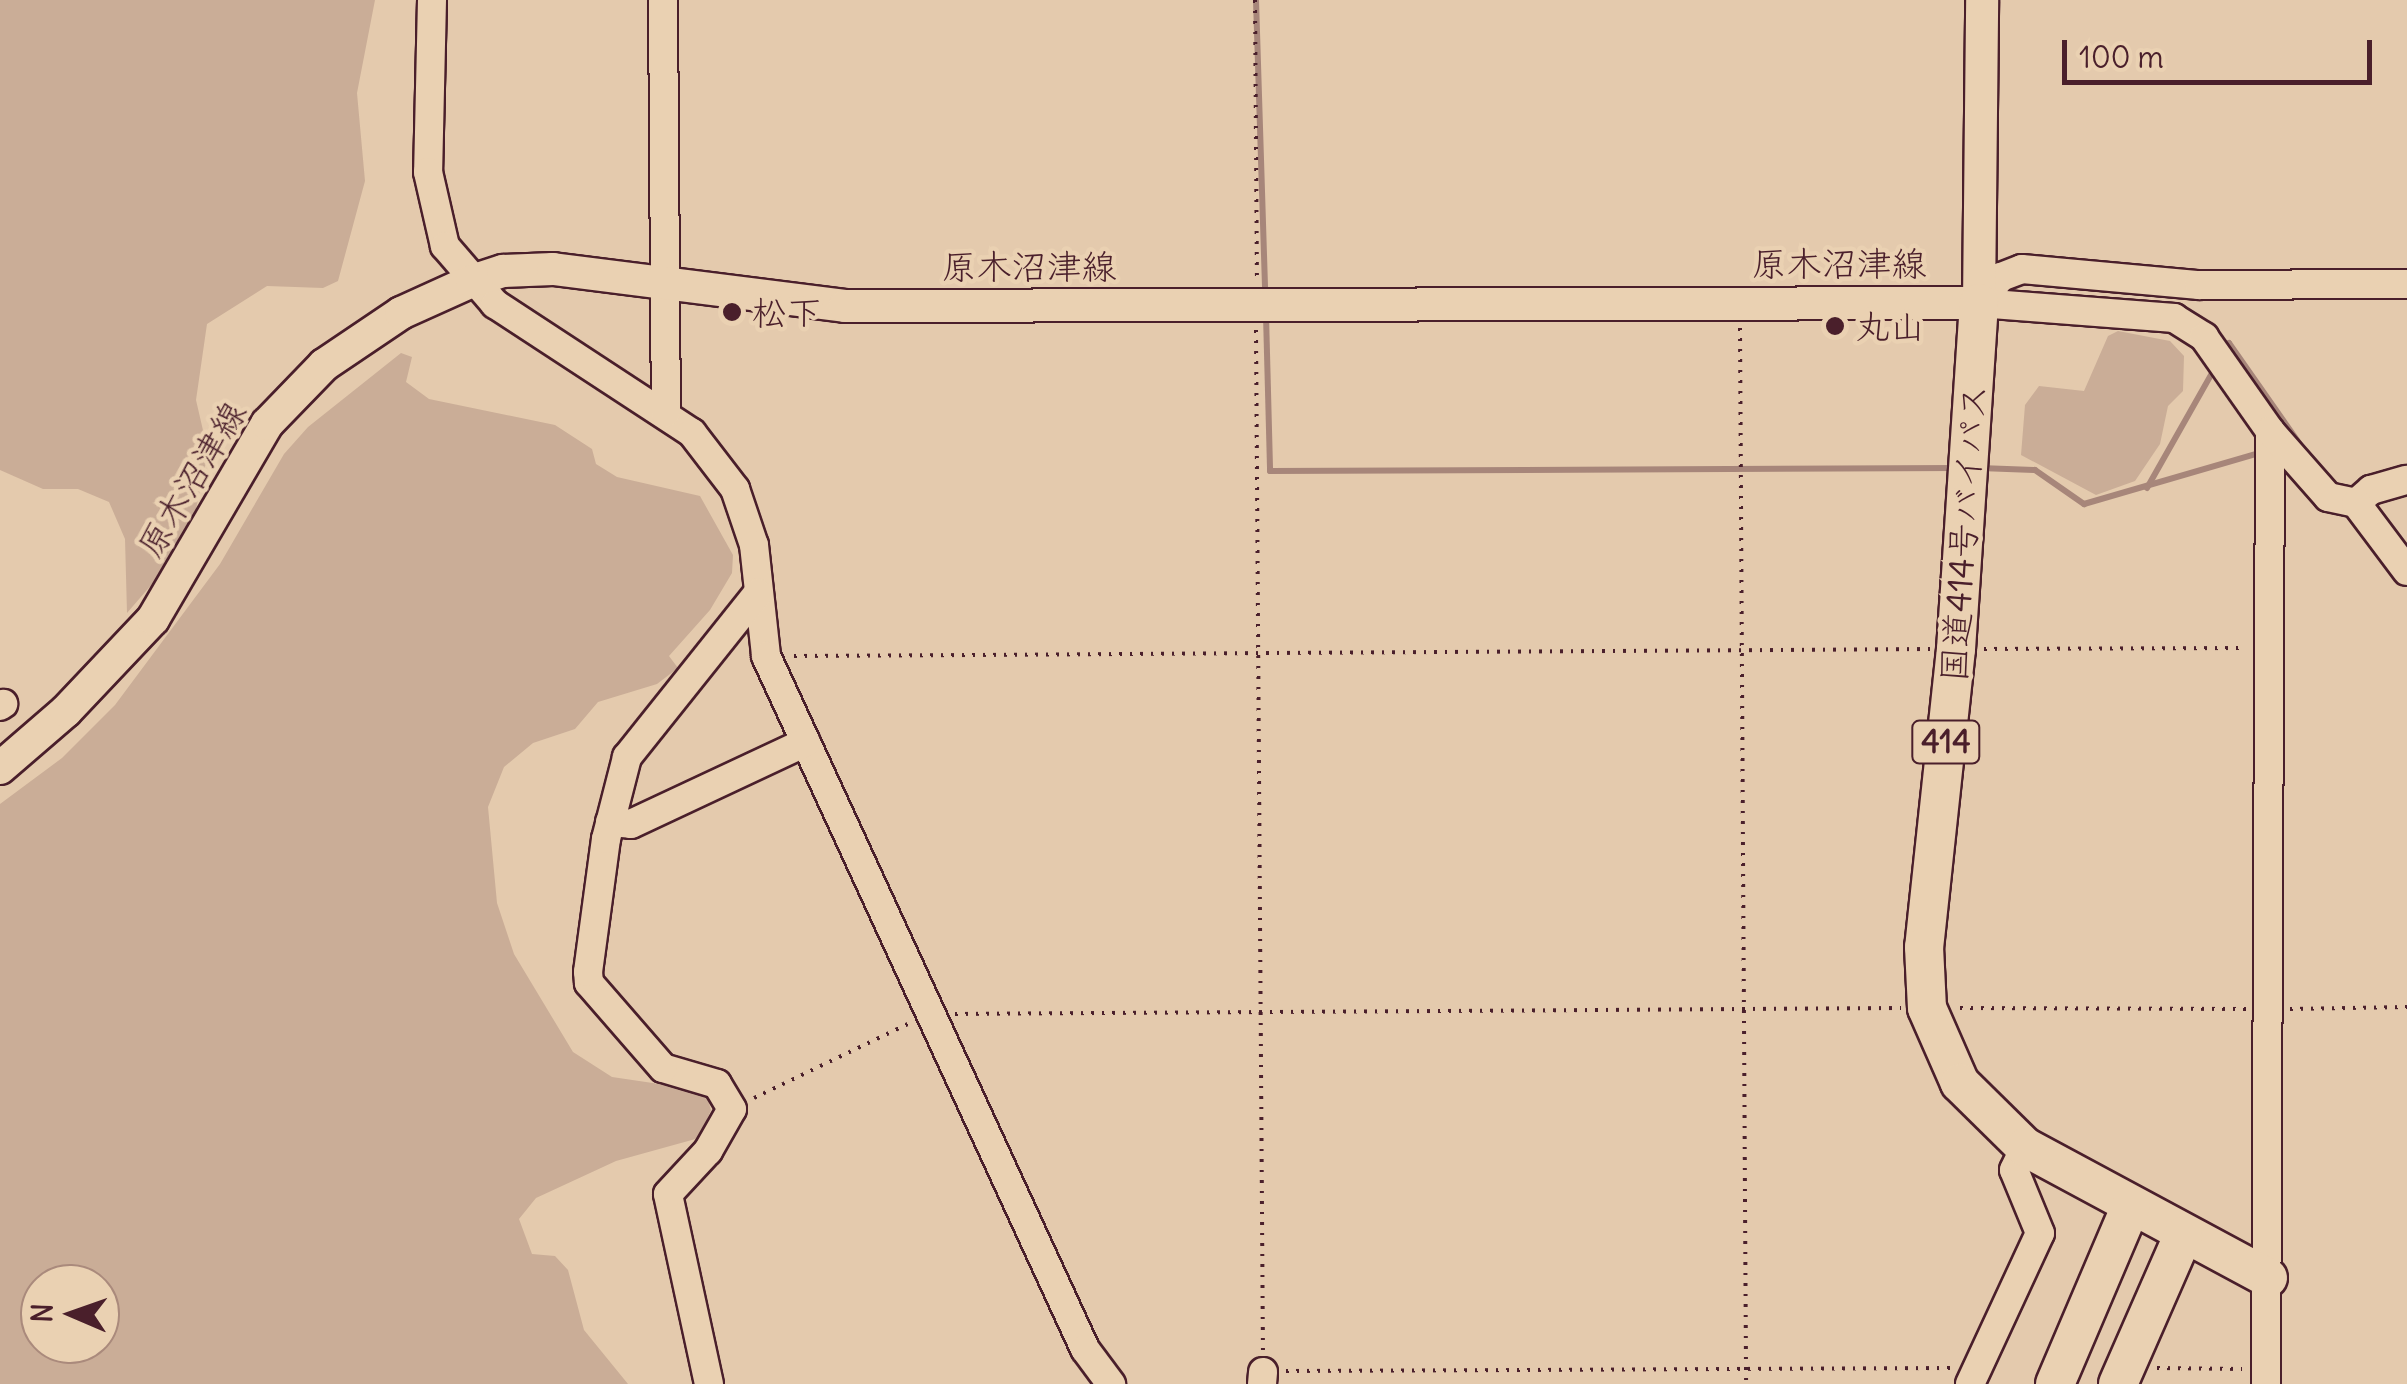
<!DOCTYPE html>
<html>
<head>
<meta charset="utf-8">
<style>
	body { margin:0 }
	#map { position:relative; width:2407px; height:1384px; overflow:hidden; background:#e4caad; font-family:Delius,"Klee One",sans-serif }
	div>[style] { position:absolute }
	.green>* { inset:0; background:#caad97 }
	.stream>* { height:6px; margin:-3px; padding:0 3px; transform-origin:3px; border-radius:3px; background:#a7867a }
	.path>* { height:4px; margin-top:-2px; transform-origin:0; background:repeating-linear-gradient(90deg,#4a1f2b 0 2.5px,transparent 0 10.5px) }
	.roads { filter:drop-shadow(2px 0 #4a1f2b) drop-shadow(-2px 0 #4a1f2b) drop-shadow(0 2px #4a1f2b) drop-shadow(0 -2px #4a1f2b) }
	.minor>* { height:28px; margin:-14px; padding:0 14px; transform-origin:14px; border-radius:14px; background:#ead1b2 }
	.major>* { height:32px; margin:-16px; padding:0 16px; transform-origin:16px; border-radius:16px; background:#ead1b2 }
	.highway>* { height:38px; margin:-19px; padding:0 19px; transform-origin:19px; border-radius:19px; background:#ead1b2 }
	.dots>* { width:28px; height:28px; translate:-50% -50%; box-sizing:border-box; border:5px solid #ead1b2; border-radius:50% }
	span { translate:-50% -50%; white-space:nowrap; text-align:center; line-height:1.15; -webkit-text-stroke:9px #ead1b2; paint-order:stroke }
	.shield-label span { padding:2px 8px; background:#ead1b2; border:2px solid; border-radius:8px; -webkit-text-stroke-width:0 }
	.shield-label { font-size:32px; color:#4a1f2b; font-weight:700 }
	.street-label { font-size:35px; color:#4a1f2b }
	.poi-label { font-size:35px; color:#4a1f2b }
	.left { translate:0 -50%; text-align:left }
	.north { position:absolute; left:20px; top:1264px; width:100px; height:100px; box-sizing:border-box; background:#ead1b2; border:2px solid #aa8a7c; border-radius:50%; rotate:272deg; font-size:28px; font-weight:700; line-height:40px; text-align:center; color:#4a1f2b }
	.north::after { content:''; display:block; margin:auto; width:35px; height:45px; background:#4a1f2b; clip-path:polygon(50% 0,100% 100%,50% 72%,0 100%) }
	.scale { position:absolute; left:2062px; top:40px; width:310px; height:45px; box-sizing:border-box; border:5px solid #4a1f2b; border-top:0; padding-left:12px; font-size:30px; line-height:35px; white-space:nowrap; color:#4a1f2b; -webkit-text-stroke:8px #ead1b2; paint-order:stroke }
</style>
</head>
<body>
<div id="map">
	<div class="green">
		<i style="clip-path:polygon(0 0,375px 0,357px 93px,365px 181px,338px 281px,323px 288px,267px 286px,207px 324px,196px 400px,208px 452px,196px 509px,165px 569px,127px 613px,125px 539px,109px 502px,78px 489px,43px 489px,0 470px)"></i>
		<i style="clip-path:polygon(2118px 331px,2170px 341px,2184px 356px,2183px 391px,2168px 406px,2160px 444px,2135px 481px,2096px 495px,2021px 455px,2025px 405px,2039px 386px,2084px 391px,2108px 336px)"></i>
		<i style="clip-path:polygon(evenodd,401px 353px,412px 357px,406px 382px,429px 399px,555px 425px,592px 449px,596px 464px,617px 477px,700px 496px,733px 555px,732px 573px,710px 610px,669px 656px,678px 668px,657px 684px,598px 702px,575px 729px,533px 743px,504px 767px,488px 807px,497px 903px,514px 954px,573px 1052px,612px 1077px,693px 1089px,706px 1094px,711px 1110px,699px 1138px,616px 1161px,536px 1198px,519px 1219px,532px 1254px,555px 1256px,568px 1270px,584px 1330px,628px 1384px,0 1384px,0 804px,62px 758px,115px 705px,220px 564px,284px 454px,308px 427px,401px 353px,40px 1284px,100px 1284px,100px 1344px,40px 1344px,40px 1284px)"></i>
	</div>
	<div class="stream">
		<i style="left:1256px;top:0;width:293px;rotate:88.2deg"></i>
		<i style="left:1266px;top:315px;width:156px;rotate:88.5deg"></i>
		<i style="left:1270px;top:471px;width:687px;rotate:-0.25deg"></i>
		<i style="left:2224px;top:353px;width:11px;rotate:-63deg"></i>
		<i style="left:2229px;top:343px;width:131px;rotate:55deg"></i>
		<i style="left:1980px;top:468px;width:55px;rotate:2.1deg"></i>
		<i style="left:2035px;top:470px;width:60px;rotate:34.8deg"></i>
		<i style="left:2084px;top:504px;width:182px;rotate:-16.2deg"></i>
		<i style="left:2147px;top:488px;width:138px;rotate:-60.5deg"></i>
	</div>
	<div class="path">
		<i style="left:1255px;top:0;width:280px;rotate:89.6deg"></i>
		<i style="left:1740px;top:328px;width:1056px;rotate:89.67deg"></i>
		<i style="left:1256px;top:330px;width:1020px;rotate:89.61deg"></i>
		<i style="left:1984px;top:649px;width:261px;rotate:-0.2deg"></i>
		<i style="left:794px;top:656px;width:1136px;rotate:-0.35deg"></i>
		<i style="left:1960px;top:1008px;width:286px;rotate:0.2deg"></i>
		<i style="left:2290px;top:1009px;width:117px;rotate:-1deg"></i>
		<i style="left:955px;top:1014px;width:946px;rotate:-0.36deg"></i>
		<i style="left:754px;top:1098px;width:171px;rotate:-25.7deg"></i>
		<i style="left:2157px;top:1368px;width:85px;rotate:0.7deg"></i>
		<i style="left:1286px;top:1371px;width:665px;rotate:-0.26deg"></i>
	</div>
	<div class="roads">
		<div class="minor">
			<i style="left:432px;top:0;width:172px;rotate:91.3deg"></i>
			<i style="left:428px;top:172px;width:76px;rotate:77.1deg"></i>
			<i style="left:445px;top:246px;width:77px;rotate:49.2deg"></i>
			<i style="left:495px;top:304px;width:235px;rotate:33.2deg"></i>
			<i style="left:692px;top:433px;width:71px;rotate:52.5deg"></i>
			<i style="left:735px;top:489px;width:59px;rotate:71.3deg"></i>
			<i style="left:754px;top:545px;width:112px;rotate:83.8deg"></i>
			<i style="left:766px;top:656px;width:763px;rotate:65.28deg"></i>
			<i style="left:1085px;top:1349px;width:44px;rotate:53.4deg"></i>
			<i style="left:663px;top:0;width:413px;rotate:89.6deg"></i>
			<i style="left:1979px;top:303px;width:196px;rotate:4.4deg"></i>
			<i style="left:2174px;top:318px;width:36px;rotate:32deg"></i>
			<i style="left:2204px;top:337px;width:115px;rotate:54.9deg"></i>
			<i style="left:2270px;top:431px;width:953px;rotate:90.24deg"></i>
			<i style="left:1979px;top:303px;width:34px;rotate:-50deg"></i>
			<i style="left:2001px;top:277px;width:22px;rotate:-21deg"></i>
			<i style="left:2022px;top:269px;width:178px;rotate:5.2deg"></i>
			<i style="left:2199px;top:285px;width:208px;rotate:-0.3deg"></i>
			<i style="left:2270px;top:431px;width:88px;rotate:48.7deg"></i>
			<i style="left:2328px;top:497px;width:29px;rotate:12deg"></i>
			<i style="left:2356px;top:503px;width:20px;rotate:-41deg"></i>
			<i style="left:2371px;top:490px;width:37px;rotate:-16deg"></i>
			<i style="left:2356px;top:503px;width:85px;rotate:53.1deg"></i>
			<i style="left:0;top:706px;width:4px;rotate:-34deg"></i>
			<i style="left:610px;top:822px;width:21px;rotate:5deg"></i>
			<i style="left:631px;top:824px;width:193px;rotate:-25.1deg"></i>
			<i style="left:709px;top:1384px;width:194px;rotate:-102.2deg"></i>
			<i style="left:668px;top:1194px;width:59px;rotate:-47.1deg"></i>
			<i style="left:708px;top:1151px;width:48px;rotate:-60.3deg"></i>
			<i style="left:732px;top:1109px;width:29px;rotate:-121deg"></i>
			<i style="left:717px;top:1084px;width:56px;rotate:-163.5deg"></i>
			<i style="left:663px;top:1068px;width:113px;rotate:-131deg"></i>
			<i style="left:589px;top:983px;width:11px;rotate:-95deg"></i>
			<i style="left:588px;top:972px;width:134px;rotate:-82.3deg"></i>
			<i style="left:606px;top:839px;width:85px;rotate:-75.6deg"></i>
			<i style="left:627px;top:757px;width:210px;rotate:-51.4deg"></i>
			<i style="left:1262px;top:1384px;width:12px;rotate:-85deg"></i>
			<i style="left:1970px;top:1384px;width:166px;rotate:-65.1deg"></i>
			<i style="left:2040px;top:1233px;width:68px;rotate:-112.4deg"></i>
			<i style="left:2014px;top:1170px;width:25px;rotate:-64deg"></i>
		</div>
		<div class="major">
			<i style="left:0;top:768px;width:87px;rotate:-40.8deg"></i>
			<i style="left:66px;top:711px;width:127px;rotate:-46.6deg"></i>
			<i style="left:153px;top:619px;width:226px;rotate:-59.7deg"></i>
			<i style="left:267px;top:424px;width:82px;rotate:-46deg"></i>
			<i style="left:324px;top:365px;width:93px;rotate:-34deg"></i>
			<i style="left:401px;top:313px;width:78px;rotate:-24.3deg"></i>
			<i style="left:472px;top:281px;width:33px;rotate:-18deg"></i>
			<i style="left:503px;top:271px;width:50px;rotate:-2.3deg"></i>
			<i style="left:553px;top:269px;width:294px;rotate:7.2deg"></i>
			<i style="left:845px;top:306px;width:1134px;rotate:-0.15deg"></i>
			<i style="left:1979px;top:303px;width:303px;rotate:-89.4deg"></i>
		</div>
		<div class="highway">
			<i style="left:1979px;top:303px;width:347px;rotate:93.8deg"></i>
			<i style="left:1956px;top:649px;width:300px;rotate:96.1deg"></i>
			<i style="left:1924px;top:947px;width:61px;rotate:87.2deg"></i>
			<i style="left:1927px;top:1008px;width:82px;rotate:66.3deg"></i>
			<i style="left:1960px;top:1083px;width:91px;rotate:44.6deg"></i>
			<i style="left:2025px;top:1147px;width:276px;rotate:28.3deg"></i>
			<i style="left:2055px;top:1384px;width:194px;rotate:-66.9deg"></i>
			<i style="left:2118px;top:1384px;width:162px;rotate:-66.3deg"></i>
		</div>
	</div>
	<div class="dots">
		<i style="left:732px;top:312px;background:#4a1f2b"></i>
		<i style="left:1835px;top:326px;background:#4a1f2b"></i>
	</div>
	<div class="shield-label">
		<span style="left:1946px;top:742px">414</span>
	</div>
	<div class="street-label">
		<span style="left:1839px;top:263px">原木沼津線</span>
		<span style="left:1029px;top:266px">原木沼津線</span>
		<span style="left:191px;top:479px;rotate:-59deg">原木沼津線</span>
		<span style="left:1963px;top:533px;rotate:-86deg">国道414号バイパス</span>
	</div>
	<div class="poi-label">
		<span class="left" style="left:752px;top:312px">松下</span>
		<span class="left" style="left:1855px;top:326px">丸山</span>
	</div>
	<div class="north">N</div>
	<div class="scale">100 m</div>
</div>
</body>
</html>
